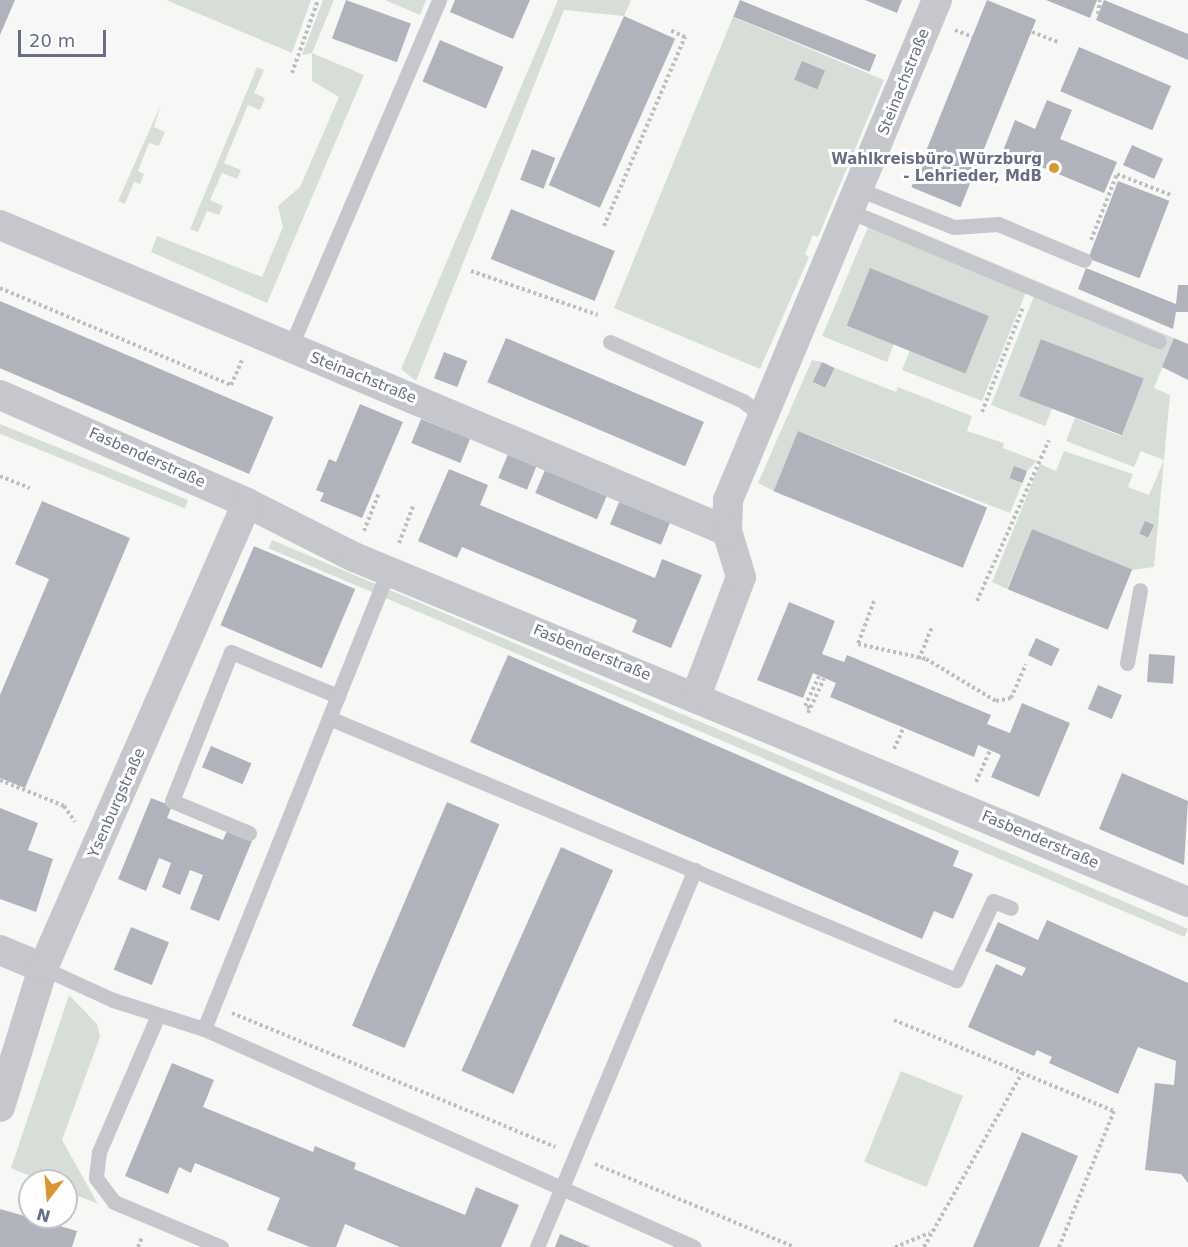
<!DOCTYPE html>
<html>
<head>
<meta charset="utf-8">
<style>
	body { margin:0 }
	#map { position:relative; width:1188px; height:1247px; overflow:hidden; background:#f7f8f5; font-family:"DejaVu Sans",sans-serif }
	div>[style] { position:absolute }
	.green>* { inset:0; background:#d7ded7; transform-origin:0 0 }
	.building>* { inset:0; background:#b1b3bc; transform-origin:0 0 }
	.path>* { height:4px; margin-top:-2px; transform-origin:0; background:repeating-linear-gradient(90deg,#bdbec1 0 3px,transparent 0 6px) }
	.service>* { height:15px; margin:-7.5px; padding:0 7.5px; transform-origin:7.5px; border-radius:7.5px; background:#c6c7cc }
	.minor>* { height:30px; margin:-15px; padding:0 15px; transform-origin:15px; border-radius:15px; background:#c6c7cc }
	.dots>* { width:16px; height:16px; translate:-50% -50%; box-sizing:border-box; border:3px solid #fff; border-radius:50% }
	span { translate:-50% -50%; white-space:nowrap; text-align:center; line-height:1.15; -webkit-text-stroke:6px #fff; paint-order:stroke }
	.street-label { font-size:15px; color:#686e85 }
	.poi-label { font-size:15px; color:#686e85; font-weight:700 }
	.right { translate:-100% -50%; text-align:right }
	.north { position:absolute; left:18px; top:1169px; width:60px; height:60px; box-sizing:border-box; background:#fff; border:2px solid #c3c5ce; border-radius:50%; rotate:196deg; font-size:16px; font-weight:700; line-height:24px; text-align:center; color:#686e85 }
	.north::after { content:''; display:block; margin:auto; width:21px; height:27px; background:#da9632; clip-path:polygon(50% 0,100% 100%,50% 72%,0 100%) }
	.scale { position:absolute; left:18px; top:30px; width:88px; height:27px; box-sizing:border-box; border:3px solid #686e85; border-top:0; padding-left:8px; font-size:18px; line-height:21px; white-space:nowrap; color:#686e85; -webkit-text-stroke:4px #fff; paint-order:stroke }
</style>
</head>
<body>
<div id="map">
	<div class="green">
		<i style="clip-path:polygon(166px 0,311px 0,292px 53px)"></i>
		<i style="clip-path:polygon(323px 0,334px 0,312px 53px,364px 75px,267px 303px,151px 252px,157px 236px,262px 277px,283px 227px,278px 206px,300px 187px,339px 97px,312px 81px,312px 53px,302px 55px)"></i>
		<i style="clip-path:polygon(385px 0,426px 0,420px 15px)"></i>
		<i style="clip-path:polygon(558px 0,631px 0,624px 16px,564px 10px,416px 381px,401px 369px)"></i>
		<i style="clip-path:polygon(733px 17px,884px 80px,818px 237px,813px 235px,805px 254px,809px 257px,760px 369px,614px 308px)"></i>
		<i style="clip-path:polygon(257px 67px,264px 70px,254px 93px,265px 98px,260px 110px,248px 105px,224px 163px,241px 170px,237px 179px,222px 173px,210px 200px,223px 206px,219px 215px,207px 211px,198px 232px,190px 229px)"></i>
		<i style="clip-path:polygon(161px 104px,154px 127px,165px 132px,159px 146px,149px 143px,138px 171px,144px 174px,140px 184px,134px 182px,125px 204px,118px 201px)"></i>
		<i style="clip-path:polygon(evenodd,874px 213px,1174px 338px,1154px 388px,1170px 395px,1164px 460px,1154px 567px,1132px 570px,1032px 529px,1007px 589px,992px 582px,1040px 464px,1056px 471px,1064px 451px,1133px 474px,1128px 487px,1149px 495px,1164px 460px,1141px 451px,1134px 467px,1066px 441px,1075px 418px,1121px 436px,1143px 379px,1042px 339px,1052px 409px,1045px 426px,991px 405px,1034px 296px,1026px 292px,982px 401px,902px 370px,910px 350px,894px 344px,887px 362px,822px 336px,874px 213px,1145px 522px,1154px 526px,1149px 538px,1140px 534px,1145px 522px)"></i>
		<i style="clip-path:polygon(812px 360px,822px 362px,814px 383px,826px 388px,835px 368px,896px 392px,898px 387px,972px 416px,967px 431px,1004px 443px,1003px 448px,1037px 461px,1027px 471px,1014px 467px,1009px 478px,1022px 484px,1010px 513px,798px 431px,774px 491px,758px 483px)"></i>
		<i style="left:0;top:424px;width:203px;height:9px;rotate:22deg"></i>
		<i style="left:272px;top:540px;width:995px;height:9px;rotate:23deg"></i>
		<i style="clip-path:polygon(69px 995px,97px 1024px,100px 1037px,62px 1140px,98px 1204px,66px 1191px,66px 1181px,42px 1181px,11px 1168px)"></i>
		<i style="left:901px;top:1071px;width:67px;height:98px;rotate:22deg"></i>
	</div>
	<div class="building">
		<i style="clip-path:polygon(0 0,15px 0,0 35px)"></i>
		<i style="left:346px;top:0;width:69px;height:41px;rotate:20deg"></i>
		<i style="clip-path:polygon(455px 0,530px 0,513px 39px,450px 12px)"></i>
		<i style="left:740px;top:0;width:147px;height:18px;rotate:22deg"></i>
		<i style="clip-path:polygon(865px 0,902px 0,897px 13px)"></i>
		<i style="left:987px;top:0;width:53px;height:202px;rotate:22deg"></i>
		<i style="clip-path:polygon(1046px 0,1097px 0,1090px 18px)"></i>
		<i style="clip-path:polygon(1104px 0,1188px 34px,1188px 60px,1096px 20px)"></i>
		<i style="left:624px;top:16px;width:56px;height:185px;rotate:24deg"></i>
		<i style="left:440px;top:40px;width:69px;height:45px;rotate:23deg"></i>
		<i style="left:1079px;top:47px;width:100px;height:48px;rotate:23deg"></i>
		<i style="left:802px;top:61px;width:25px;height:20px;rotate:23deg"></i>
		<i style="clip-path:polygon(1047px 100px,1072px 110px,1060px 139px,1117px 162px,1104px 193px,1003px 151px,1015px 120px,1035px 129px)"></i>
		<i style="left:1132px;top:145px;width:34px;height:22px;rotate:24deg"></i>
		<i style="left:532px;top:149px;width:25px;height:33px;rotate:21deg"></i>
		<i style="left:1118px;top:181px;width:55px;height:83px;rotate:21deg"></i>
		<i style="left:511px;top:209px;width:112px;height:54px;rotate:22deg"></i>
		<i style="left:870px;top:268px;width:128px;height:62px;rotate:22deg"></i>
		<i style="clip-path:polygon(1086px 268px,1176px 304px,1178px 285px,1188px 285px,1188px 312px,1176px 312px,1173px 329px,1078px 289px)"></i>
		<i style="left:0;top:301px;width:297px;height:62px;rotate:23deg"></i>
		<i style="left:506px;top:338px;width:215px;height:48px;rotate:23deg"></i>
		<i style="clip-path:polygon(1174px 338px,1188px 344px,1188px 380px,1162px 367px)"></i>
		<i style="left:1041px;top:339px;width:110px;height:61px;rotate:21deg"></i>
		<i style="left:444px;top:352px;width:25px;height:28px;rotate:21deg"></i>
		<i style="left:822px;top:362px;width:14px;height:22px;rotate:25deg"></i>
		<i style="clip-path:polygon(360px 404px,403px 422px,362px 518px,320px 501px,324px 493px,316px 490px,329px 459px,336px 462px)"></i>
		<i style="left:421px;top:419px;width:53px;height:26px;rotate:22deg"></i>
		<i style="left:798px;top:431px;width:204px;height:65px;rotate:22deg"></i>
		<i style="left:508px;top:454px;width:31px;height:26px;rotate:22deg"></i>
		<i style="left:1014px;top:466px;width:14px;height:13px;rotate:21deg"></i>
		<i style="clip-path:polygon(449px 469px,488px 485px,480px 505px,655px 578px,662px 559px,702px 575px,671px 648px,632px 632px,637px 620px,462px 547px,457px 558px,418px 541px)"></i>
		<i style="left:545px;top:470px;width:67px;height:25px;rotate:23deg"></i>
		<i style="clip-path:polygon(42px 501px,130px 538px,25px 788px,0 778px,0 695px,49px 579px,15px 564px)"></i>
		<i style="left:619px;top:502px;width:55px;height:24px;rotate:22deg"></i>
		<i style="left:1145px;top:521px;width:10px;height:14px;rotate:24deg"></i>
		<i style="left:1032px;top:529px;width:108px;height:65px;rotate:22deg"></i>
		<i style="left:254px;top:546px;width:110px;height:86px;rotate:23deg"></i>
		<i style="clip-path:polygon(789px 602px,835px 621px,822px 654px,844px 662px,847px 655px,991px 715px,987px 724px,1010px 733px,1022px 703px,1070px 723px,1039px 797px,991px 777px,1001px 755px,978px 745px,974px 757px,830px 697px,836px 683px,813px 673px,803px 698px,757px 680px)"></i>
		<i style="left:1036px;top:638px;width:26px;height:19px;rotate:25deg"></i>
		<i style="left:1149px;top:654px;width:26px;height:28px;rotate:4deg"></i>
		<i style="clip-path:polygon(508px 655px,959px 851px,953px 866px,973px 874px,953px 919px,934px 911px,922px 939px,470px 742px)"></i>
		<i style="left:1098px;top:685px;width:26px;height:26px;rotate:23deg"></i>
		<i style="left:211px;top:746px;width:44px;height:23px;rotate:23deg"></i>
		<i style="clip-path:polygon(1122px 773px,1188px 801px,1184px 865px,1099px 829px)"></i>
		<i style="clip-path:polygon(151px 798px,172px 806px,167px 818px,223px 840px,227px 831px,252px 841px,219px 921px,190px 909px,203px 875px,190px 870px,180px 895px,162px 887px,171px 863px,159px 858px,146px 891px,118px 879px)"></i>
		<i style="left:447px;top:802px;width:57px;height:243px;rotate:23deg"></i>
		<i style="clip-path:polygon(0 808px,38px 823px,28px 850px,53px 859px,36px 912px,0 899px)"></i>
		<i style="left:561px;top:847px;width:57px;height:245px;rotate:24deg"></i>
		<i style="clip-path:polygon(1047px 920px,1188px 983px,1188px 1183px,1181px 1174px,1145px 1170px,1155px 1083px,1174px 1085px,1176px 1061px,1138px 1047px,1118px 1094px,1049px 1063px,1052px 1057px,1037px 1050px,1034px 1056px,968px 1027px,996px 964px,1022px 976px,1026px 968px,985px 951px,998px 922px,1038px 940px)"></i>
		<i style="left:131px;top:927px;width:41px;height:46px;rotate:22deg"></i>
		<i style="clip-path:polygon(172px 1063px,214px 1080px,203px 1107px,313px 1152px,315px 1146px,356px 1163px,354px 1169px,465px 1215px,476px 1187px,519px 1205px,501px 1247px,400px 1247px,345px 1224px,336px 1247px,310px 1247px,267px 1230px,280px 1198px,195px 1163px,191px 1173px,179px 1167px,168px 1194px,125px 1176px)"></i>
		<i style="clip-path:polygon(1022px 1132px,1078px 1156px,1039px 1247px,973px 1247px)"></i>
		<i style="clip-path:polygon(0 1209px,77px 1231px,72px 1247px,0 1247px)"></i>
		<i style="clip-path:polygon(560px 1234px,591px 1247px,555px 1247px)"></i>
	</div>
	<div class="path">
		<i style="left:1098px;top:14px;width:14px;rotate:-82deg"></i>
		<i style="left:955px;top:30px;width:19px;rotate:21deg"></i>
		<i style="left:1032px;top:32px;width:28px;rotate:21deg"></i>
		<i style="left:292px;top:73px;width:77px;rotate:-70.4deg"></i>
		<i style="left:604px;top:226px;width:206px;rotate:-66.8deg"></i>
		<i style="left:685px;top:37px;width:17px;rotate:-155deg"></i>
		<i style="left:1091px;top:240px;width:71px;rotate:-68.5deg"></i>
		<i style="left:1117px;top:174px;width:60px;rotate:21.4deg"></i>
		<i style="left:471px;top:271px;width:134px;rotate:19.1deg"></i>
		<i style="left:0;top:288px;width:251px;rotate:22.8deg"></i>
		<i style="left:231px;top:385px;width:30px;rotate:-66deg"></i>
		<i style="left:982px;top:412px;width:113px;rotate:-68.7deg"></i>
		<i style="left:0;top:476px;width:32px;rotate:22deg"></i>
		<i style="left:364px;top:531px;width:41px;rotate:-68.5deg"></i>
		<i style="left:399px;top:543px;width:39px;rotate:-69deg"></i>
		<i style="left:874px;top:601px;width:46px;rotate:110.4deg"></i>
		<i style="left:858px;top:644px;width:70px;rotate:12.4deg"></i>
		<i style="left:926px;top:659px;width:82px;rotate:31deg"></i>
		<i style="left:996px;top:701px;width:15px;rotate:-11deg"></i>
		<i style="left:1011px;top:698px;width:37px;rotate:-66deg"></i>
		<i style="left:977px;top:601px;width:176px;rotate:-65.9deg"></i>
		<i style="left:919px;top:659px;width:35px;rotate:-68deg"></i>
		<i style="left:810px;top:708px;width:5px;rotate:-158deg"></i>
		<i style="left:805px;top:706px;width:33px;rotate:-65deg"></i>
		<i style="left:808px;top:713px;width:38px;rotate:-65deg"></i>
		<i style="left:894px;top:749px;width:24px;rotate:-66deg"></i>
		<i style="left:0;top:780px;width:69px;rotate:22.1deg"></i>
		<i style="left:64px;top:806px;width:19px;rotate:55deg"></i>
		<i style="left:976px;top:782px;width:35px;rotate:-66deg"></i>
		<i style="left:232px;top:1013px;width:350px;rotate:22.5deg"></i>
		<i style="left:894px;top:1020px;width:238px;rotate:22.5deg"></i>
		<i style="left:1114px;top:1111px;width:147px;rotate:112deg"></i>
		<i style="left:595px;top:1164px;width:216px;rotate:22.6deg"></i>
		<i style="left:138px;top:1247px;width:11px;rotate:-68deg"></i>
		<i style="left:895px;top:1247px;width:37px;rotate:-22deg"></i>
		<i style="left:924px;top:1247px;width:200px;rotate:-60.6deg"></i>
	</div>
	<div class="service">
		<i style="left:858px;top:189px;width:103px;rotate:21.6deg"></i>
		<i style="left:954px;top:227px;width:44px;rotate:-3.9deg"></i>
		<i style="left:998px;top:224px;width:93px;rotate:22.7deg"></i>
		<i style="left:849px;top:211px;width:336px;rotate:22.8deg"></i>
		<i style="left:610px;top:342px;width:145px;rotate:23.9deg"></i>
		<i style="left:743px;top:401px;width:23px;rotate:38deg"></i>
		<i style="left:290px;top:348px;width:379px;rotate:-66.8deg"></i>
		<i style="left:1127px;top:663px;width:74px;rotate:-79.9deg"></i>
		<i style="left:329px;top:718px;width:680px;rotate:22.68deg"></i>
		<i style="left:956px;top:980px;width:87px;rotate:-64.9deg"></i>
		<i style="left:993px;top:901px;width:19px;rotate:21deg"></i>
		<i style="left:249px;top:833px;width:83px;rotate:-157.4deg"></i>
		<i style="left:172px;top:801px;width:160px;rotate:-68.4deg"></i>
		<i style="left:231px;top:652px;width:116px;rotate:22.4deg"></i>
		<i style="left:43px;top:968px;width:77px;rotate:24.6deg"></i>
		<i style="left:113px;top:1000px;width:96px;rotate:17.7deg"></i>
		<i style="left:204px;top:1029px;width:536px;rotate:23.98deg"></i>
		<i style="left:158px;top:1015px;width:149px;rotate:113.3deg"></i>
		<i style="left:99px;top:1152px;width:26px;rotate:97deg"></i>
		<i style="left:96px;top:1178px;width:30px;rotate:53deg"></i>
		<i style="left:114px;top:1202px;width:116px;rotate:22.8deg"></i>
		<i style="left:204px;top:1029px;width:494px;rotate:-68.1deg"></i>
		<i style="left:537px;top:1247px;width:409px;rotate:-67.3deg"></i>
	</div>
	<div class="minor">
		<i style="left:0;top:225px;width:789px;rotate:22.83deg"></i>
		<i style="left:0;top:395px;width:270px;rotate:23.6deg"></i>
		<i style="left:247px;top:503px;width:120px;rotate:26.8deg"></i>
		<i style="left:354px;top:557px;width:903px;rotate:22.47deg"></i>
		<i style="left:696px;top:696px;width:127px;rotate:-69.3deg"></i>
		<i style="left:741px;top:577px;width:48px;rotate:-106.9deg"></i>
		<i style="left:727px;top:531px;width:31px;rotate:-88deg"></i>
		<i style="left:728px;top:500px;width:542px;rotate:-67.32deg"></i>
		<i style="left:0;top:950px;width:47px;rotate:22.7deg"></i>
		<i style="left:0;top:1107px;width:145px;rotate:-72.8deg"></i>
		<i style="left:43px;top:968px;width:508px;rotate:-66.31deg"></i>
	</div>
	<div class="dots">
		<i style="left:1054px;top:168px;background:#da9632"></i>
	</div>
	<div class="street-label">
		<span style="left:904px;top:82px;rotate:-68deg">Steinachstraße</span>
		<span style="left:363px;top:378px;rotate:22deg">Steinachstraße</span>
		<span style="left:147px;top:458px;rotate:24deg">Fasbenderstraße</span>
		<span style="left:592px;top:653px;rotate:22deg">Fasbenderstraße</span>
		<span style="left:117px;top:803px;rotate:-66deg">Ysenburgstraße</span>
		<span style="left:1040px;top:840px;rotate:23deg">Fasbenderstraße</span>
	</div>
	<div class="poi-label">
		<span class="right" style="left:1042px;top:168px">Wahlkreisbüro Würzburg<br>- Lehrieder, MdB</span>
	</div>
	<div class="north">N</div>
	<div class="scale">20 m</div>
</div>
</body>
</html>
